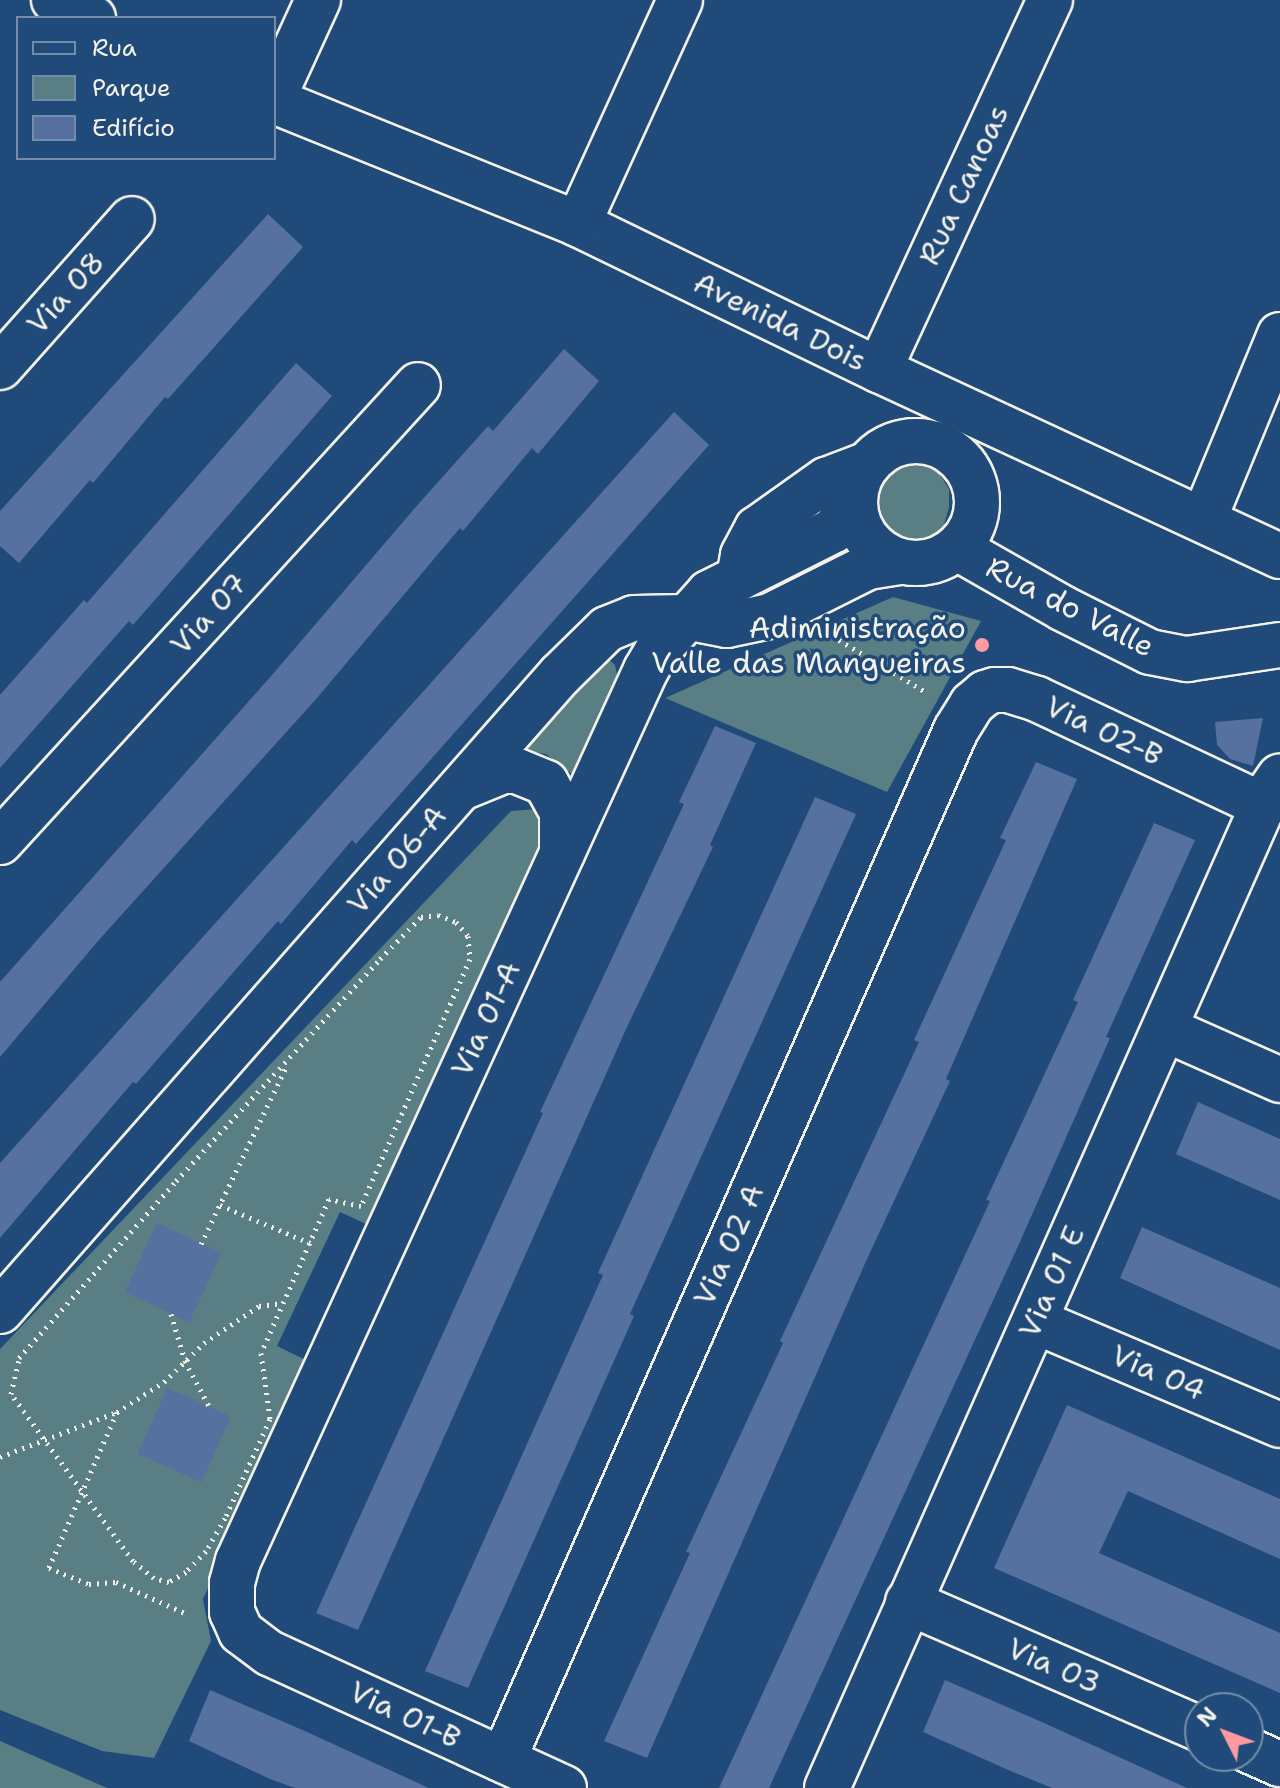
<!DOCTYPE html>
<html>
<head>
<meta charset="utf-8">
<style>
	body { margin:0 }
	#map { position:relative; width:1280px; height:1788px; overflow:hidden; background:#1f4a7a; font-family:"Shantell Sans",sans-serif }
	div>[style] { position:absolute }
	.green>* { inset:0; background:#597e84 }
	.building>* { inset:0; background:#5670a0; transform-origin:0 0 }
	.path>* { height:5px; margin-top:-2.5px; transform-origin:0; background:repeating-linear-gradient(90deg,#f4f1e8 0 2px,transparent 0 8px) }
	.roads { filter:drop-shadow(2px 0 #f4f1e8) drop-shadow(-2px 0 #f4f1e8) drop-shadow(0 2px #f4f1e8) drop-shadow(0 -2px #f4f1e8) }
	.street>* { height:44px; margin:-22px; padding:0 22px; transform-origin:22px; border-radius:22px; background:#1f4a7a }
	.street>.ring { margin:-22px; padding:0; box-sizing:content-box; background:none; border:44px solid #1f4a7a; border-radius:50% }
	.dots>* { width:22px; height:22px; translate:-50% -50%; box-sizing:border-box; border:4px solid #1f4a7a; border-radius:50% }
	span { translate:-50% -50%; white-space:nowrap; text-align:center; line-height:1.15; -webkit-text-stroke:7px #1f4a7a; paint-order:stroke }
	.street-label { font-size:30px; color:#f4f1e8 }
	.poi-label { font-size:30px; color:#f4f1e8 }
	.right { translate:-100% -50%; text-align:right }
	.legend { position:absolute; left:16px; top:16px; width:260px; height:144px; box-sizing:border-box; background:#1f4a7a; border:2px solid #748da6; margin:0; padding:10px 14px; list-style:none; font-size:24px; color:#f4f1e8 }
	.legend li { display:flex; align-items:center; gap:16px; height:40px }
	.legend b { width:40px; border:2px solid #748da6 }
	.north { position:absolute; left:1184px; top:1692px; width:80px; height:80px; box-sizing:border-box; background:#1f4a7a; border:2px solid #748da6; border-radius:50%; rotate:312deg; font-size:22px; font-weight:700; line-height:32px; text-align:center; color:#f4f1e8 }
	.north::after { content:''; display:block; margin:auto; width:28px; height:36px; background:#ff9aa2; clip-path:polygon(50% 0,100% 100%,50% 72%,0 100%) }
</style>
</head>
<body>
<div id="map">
	<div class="green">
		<i style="clip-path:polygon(903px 462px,925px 465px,939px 473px,949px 489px,949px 507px,944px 525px,933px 539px,906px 549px,888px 543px,878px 532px,871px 517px,870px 503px,875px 487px,886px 471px)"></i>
		<i style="clip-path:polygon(893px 597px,981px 621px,887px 792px,665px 698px)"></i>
		<i style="clip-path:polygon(602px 654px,615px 665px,618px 680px,573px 775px,546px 754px,512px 749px)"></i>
		<i style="clip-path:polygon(538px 809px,548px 848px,377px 1229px,340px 1212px,277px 1346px,314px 1364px,203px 1599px,211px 1641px,154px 1758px,102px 1751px,0 1710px,0 1349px,511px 811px)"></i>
		<i style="clip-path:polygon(0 1741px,107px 1788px,0 1788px)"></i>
	</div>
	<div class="building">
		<i style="clip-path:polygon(268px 214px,303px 247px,168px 399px,165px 397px,93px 483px,90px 480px,19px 563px,0 546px,0 511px)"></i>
		<i style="clip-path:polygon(564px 349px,599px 381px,538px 454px,532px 448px,463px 531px,460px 528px,317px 698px,98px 941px,0 1057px,0 982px,272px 675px,414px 509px,488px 426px,493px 431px)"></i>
		<i style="clip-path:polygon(296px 363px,332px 396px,133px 625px,129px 621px,0 768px,0 695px,84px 600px,87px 603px)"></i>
		<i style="clip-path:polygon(674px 412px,709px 445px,356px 844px,352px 840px,281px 924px,278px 921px,136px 1084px,133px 1082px,0 1238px,0 1163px)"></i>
		<i style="clip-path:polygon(1263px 718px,1253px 766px,1230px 759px,1217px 745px,1215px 722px)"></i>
		<i style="clip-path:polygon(715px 726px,756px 743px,710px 845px,713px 847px,627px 1027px,358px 1630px,316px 1613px,543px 1113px,540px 1112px,684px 804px,679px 802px)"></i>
		<i style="clip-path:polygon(1036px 762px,1077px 779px,946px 1079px,950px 1081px,867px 1259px,647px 1758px,604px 1741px,690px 1553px,686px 1552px,783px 1343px,780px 1341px,919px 1042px,914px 1040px,1006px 840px,1000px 838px)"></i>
		<i style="clip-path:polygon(815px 797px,856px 814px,630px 1314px,634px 1316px,468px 1688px,425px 1671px,603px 1275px,598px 1273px)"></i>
		<i style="clip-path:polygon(1154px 823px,1195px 840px,1106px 1037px,1110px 1038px,1019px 1244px,769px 1788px,719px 1788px,990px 1201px,986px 1200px,1078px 1002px,1073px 1000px)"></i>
		<i style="clip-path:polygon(1198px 1102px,1280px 1139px,1280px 1200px,1176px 1154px)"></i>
		<i style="left:157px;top:1223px;width:71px;height:76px;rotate:25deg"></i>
		<i style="clip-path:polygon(1142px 1227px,1280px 1288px,1280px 1350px,1120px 1278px)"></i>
		<i style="left:167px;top:1388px;width:70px;height:72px;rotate:24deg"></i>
		<i style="clip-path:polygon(1067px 1405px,1280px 1499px,1280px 1559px,1128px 1491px,1099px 1553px,1280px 1633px,1280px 1693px,994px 1568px)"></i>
		<i style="clip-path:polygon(945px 1680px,1044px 1723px,1187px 1788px,1052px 1788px,1006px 1769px,923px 1732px)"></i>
		<i style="clip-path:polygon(210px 1690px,307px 1732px,429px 1788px,295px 1788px,270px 1779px,189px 1741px)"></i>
	</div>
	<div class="path">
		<i style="left:832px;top:636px;width:109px;rotate:30.8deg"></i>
		<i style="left:438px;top:915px;width:19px;rotate:21deg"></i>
		<i style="left:456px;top:922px;width:18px;rotate:49deg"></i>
		<i style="left:468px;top:936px;width:23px;rotate:85deg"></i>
		<i style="left:470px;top:959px;width:270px;rotate:113.8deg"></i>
		<i style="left:361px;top:1206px;width:33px;rotate:-168deg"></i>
		<i style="left:329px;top:1199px;width:168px;rotate:113.8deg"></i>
		<i style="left:261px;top:1353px;width:67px;rotate:82.2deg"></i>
		<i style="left:270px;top:1419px;width:109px;rotate:114.4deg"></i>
		<i style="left:225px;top:1518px;width:38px;rotate:120deg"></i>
		<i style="left:206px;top:1551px;width:29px;rotate:134deg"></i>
		<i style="left:186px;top:1572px;width:20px;rotate:150deg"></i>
		<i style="left:169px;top:1582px;width:16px;rotate:-165deg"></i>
		<i style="left:154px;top:1578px;width:27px;rotate:-141deg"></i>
		<i style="left:133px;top:1561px;width:207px;rotate:-126.1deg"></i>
		<i style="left:11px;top:1394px;width:37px;rotate:-77deg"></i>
		<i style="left:19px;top:1358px;width:237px;rotate:-48.4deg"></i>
		<i style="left:176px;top:1181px;width:301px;rotate:-47.4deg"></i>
		<i style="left:380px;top:959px;width:59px;rotate:-45.7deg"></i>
		<i style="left:421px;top:917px;width:17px;rotate:-7deg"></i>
		<i style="left:220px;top:1205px;width:98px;rotate:22.9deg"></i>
		<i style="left:201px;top:1244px;width:199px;rotate:-64.3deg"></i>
		<i style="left:171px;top:1314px;width:49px;rotate:73.4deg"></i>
		<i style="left:185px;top:1361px;width:53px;rotate:62deg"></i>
		<i style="left:117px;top:1412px;width:56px;rotate:-32.6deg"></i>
		<i style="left:164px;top:1382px;width:56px;rotate:-44.3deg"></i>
		<i style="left:204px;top:1343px;width:66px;rotate:-33.9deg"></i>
		<i style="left:259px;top:1306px;width:24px;rotate:-7deg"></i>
		<i style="left:0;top:1457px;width:125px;rotate:-21deg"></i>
		<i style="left:117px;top:1412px;width:170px;rotate:113.6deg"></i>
		<i style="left:49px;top:1568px;width:43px;rotate:21.8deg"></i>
		<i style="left:89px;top:1584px;width:27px;rotate:-4deg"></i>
		<i style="left:116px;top:1582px;width:78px;rotate:24.3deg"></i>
	</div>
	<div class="roads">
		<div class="street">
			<i style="left:54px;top:0;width:43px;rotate:24.8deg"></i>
			<i style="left:274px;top:96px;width:106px;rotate:-65.4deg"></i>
			<i style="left:274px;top:101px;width:328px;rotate:22deg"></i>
			<i style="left:578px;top:224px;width:335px;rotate:25.9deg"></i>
			<i style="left:879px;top:370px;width:442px;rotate:24.9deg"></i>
			<i style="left:578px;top:224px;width:246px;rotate:-65.5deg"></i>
			<i style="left:0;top:367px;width:198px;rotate:-48.3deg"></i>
			<i style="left:879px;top:370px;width:408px;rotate:-65.2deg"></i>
			<i class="ring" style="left:855px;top:441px;width:78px;height:78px"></i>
			<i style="left:1204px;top:519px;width:199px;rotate:-67.6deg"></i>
			<i style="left:957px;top:548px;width:121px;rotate:29.7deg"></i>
			<i style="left:1062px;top:608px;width:98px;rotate:26.6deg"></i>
			<i style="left:1150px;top:652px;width:38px;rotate:11deg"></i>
			<i style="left:1187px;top:659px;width:94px;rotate:-8.6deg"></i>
			<i style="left:739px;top:578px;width:23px;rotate:-80deg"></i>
			<i style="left:743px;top:555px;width:30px;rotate:-62deg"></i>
			<i style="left:757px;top:529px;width:85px;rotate:-35.4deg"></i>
			<i style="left:826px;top:480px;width:45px;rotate:-20.9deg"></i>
			<i style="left:461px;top:788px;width:45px;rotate:-22deg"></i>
			<i style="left:503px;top:771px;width:14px"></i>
			<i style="left:517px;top:771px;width:31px;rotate:22deg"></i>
			<i style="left:546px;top:783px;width:33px;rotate:61deg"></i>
			<i style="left:562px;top:812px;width:41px;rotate:90deg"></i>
			<i style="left:0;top:842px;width:619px;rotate:-47.55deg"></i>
			<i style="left:1165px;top:1029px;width:126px;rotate:23.9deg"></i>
			<i style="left:0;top:1311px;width:847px;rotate:-48.64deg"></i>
			<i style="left:560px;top:675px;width:66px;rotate:-44.4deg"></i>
			<i style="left:607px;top:629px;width:29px;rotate:-22deg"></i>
			<i style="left:634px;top:618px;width:51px;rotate:-1.1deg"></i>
			<i style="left:685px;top:617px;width:43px;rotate:10.8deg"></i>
			<i style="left:727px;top:625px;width:44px;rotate:-11.8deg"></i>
			<i style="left:770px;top:616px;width:110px;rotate:-26.6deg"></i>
			<i style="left:868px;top:567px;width:32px;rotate:-9deg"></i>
			<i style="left:1035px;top:1321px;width:266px;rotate:23deg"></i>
			<i style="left:908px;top:1602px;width:318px;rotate:23.5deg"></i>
			<i style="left:1248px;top:1750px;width:35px;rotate:24deg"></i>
			<i style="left:503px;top:1760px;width:1125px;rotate:-66.26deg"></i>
			<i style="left:956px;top:730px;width:31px;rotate:-58deg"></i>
			<i style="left:972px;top:704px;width:17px;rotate:-40deg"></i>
			<i style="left:985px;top:693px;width:10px;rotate:-17deg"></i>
			<i style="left:995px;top:690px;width:13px"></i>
			<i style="left:1008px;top:690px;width:30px;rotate:17deg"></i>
			<i style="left:1037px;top:699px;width:251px;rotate:25.2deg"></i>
			<i style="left:564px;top:1788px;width:324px;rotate:-155.4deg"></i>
			<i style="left:269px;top:1653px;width:35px;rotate:-143deg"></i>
			<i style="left:241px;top:1632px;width:22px;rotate:-114deg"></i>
			<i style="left:232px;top:1612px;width:29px;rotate:-90deg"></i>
			<i style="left:232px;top:1583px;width:23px;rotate:-75deg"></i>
			<i style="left:238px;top:1561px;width:980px;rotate:-65.4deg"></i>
			<i style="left:646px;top:670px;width:22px;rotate:-60deg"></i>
			<i style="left:657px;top:651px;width:78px;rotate:-48.1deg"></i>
			<i style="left:709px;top:593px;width:140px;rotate:-26.7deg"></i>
			<i style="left:834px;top:530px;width:34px;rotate:-54deg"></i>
			<i style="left:827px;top:1788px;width:1090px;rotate:-66.07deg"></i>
			<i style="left:1269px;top:792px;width:19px;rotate:-55deg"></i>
		</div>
	</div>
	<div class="dots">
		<i style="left:982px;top:645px;background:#ff9aa2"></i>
	</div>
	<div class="street-label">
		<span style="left:964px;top:185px;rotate:-65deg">Rua Canoas</span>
		<span style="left:66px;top:293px;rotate:-48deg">Via 08</span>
		<span style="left:780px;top:322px;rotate:26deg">Avenida Dois</span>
		<span style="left:1070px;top:607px;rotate:27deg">Rua do Valle</span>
		<span style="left:209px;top:614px;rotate:-48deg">Via 07</span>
		<span style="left:1104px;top:731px;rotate:25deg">Via 02-B</span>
		<span style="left:397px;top:860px;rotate:-49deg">Via 06-A</span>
		<span style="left:486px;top:1019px;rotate:-65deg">Via 01-A</span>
		<span style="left:729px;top:1245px;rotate:-66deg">Via 02 A</span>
		<span style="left:1052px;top:1282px;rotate:-66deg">Via 01 E</span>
		<span style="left:1158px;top:1373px;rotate:23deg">Via 04</span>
		<span style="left:1054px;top:1666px;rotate:23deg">Via 03</span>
		<span style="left:405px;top:1715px;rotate:25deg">Via 01-B</span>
	</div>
	<div class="poi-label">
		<span class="right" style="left:966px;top:645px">Adiministração<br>Valle das Mangueiras</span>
	</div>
	<ul class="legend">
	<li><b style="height:10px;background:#1f4a7a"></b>Rua</li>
	<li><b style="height:22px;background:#597e84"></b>Parque</li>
	<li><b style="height:22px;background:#5670a0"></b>Edifício</li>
	</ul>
	<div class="north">N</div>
</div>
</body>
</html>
